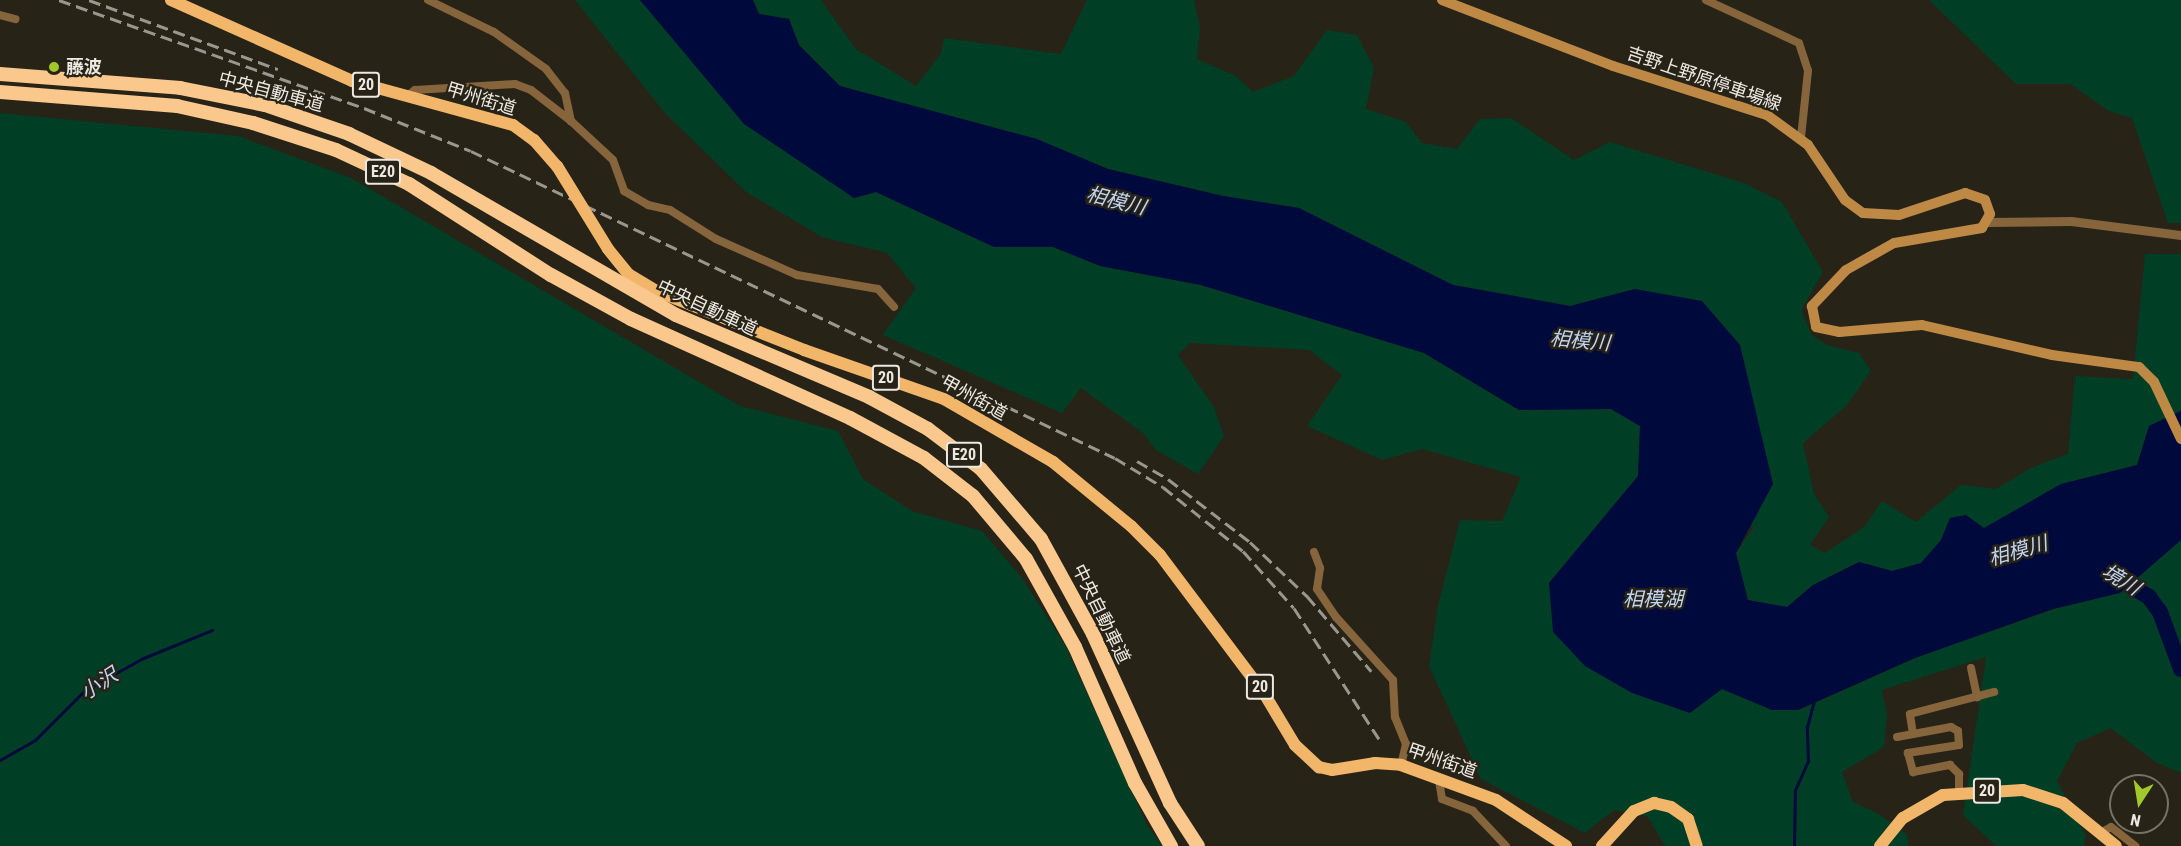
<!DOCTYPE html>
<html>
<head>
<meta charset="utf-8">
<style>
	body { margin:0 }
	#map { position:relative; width:2181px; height:846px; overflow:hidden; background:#272317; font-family:"Roboto Condensed","Noto Sans JP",sans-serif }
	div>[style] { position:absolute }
	.green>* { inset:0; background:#003f26 }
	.water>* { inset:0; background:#00093b }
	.stream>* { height:3px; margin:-1.5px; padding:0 1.5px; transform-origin:1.5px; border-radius:1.5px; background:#00093b }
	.river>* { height:16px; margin:-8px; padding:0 8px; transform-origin:8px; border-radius:8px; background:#00093b }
	.minor>* { height:8px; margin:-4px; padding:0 4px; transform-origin:4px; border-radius:4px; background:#86653c }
	.tertiary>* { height:9px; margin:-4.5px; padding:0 4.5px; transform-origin:4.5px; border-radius:4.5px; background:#86653c }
	.secondary>* { height:10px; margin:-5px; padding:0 5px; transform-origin:5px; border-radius:5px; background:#be8945 }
	.trunk>* { height:12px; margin:-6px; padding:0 6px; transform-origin:6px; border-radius:6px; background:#f2b66b }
	.motorway>* { height:14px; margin:-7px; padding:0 7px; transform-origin:7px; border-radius:7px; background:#fac88d }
	.rail>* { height:3px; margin-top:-1.5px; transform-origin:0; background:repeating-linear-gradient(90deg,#9a978e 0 12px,transparent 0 18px) }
	.trunk-bridge>* { height:12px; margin:-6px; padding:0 6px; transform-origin:6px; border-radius:6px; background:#f2b66b }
	.dots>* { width:16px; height:16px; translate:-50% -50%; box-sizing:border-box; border:3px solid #272317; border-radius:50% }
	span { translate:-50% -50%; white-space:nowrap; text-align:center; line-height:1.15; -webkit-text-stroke:4.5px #272317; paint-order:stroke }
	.shield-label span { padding:2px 4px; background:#272317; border:2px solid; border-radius:4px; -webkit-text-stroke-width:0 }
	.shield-label { font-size:16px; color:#ece9e2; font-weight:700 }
	.poi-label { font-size:18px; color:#ece9e2; font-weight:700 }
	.left { translate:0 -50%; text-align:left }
	.street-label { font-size:18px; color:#ece9e2 }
	.water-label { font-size:20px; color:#c1d4f6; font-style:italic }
	.north { position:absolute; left:2109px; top:774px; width:60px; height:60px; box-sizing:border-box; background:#272317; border:2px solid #767268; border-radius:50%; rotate:192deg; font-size:16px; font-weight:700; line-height:24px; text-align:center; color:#ece9e2 }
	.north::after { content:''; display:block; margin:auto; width:21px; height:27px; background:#a1c929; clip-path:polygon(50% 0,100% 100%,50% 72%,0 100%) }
</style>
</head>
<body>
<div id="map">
	<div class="green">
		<i style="clip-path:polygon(575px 0,640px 0,824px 175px,854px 198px,876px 192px,994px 247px,1053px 247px,1100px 266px,1201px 285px,1424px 353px,1519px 410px,1611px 409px,1640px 426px,1638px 476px,1549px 583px,1722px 689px,1772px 710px,1799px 710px,1915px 658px,2054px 609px,2119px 593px,2181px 540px,2181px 773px,2157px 763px,2111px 728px,2077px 743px,2057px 781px,2086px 836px,2084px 846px,1996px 846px,1963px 815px,1986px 657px,1882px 690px,1887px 715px,1884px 747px,1842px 772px,1853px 802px,1877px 813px,1907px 834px,1908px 846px,1665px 846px,1647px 816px,1614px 810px,1585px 833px,1481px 779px,1429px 666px,1438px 606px,1460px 520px,1502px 521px,1521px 477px,1422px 449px,1382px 460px,1307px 426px,1342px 375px,1309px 350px,1190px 343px,1178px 355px,1214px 407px,1224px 436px,1198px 474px,1156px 450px,1143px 433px,1081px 388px,1062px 413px,883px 335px,916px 288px,887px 253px,822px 237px,746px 192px,664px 112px)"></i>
		<i style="clip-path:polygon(753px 0,821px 0,856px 49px,916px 86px,941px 53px,944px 38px,1061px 54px,1087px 0,1194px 0,1200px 28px,1197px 59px,1236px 76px,1253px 92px,1294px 76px,1327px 30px,1357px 35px,1374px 68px,1366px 109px,1406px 122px,1422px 143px,1457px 149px,1480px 119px,1511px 118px,1574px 160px,1610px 142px,1744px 183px,1782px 202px,1823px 272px,1801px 310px,1812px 335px,1827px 345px,1859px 353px,1871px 371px,1846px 406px,1803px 443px,1814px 494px,1829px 517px,1810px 545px,1825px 553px,1864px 527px,1882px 501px,1916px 522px,1961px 485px,1996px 489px,2033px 467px,2068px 454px,2075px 376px,2133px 379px,2145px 254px,2181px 254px,2181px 411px,2149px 426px,2137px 465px,2061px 484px,1984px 529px,1966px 515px,1950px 518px,1941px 540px,1921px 563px,1892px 571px,1859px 562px,1813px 585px,1787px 607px,1747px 600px,1736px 553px,1753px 528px,1635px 289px,1570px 306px,1453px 285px,1299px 208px,1223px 196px,1108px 169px,1036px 139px,840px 86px,799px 45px,789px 19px,759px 14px)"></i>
		<i style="clip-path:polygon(1929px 0,2181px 0,2181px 223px,2168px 223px,2132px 118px,2109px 111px,2070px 84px,2016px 84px)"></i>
		<i style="clip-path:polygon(0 113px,238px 136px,351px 178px,740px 406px,838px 431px,863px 479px,912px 511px,982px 531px,1022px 578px,1065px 645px,1147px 825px,1162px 846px,0 846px)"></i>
	</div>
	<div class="water">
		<i style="clip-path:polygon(640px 0,753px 0,759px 14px,789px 19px,799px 45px,840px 86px,1037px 139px,1108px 169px,1223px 196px,1299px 208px,1453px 285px,1570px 306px,1635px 289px,1702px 301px,1740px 345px,1773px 484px,1736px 553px,1748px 600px,1787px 607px,1813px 585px,1859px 562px,1892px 571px,1921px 563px,1941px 540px,1950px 518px,1966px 515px,1984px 528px,2061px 484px,2137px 465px,2149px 426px,2181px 411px,2181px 540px,2120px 593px,2053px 609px,1915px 658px,1798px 710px,1772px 710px,1722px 689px,1690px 713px,1632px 693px,1585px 666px,1553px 632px,1549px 583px,1638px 476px,1640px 426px,1611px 409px,1519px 410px,1424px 353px,1201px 285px,1100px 266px,1053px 247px,994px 247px,876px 192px,854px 198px,744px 124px)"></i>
	</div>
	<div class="stream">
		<i style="left:0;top:760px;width:40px;rotate:-29.7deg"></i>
		<i style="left:35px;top:740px;width:69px;rotate:-45deg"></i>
		<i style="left:84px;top:691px;width:65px;rotate:-29.3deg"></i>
		<i style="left:141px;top:659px;width:77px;rotate:-22.2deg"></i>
		<i style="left:1794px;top:846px;width:56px;rotate:-89deg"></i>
		<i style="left:1795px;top:790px;width:32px;rotate:-66deg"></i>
		<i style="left:1808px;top:761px;width:34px;rotate:-92deg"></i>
		<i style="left:1807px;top:727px;width:28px;rotate:-75deg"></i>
	</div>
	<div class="river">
		<i style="left:2112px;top:575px;width:43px;rotate:30.7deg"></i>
		<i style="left:2149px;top:597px;width:19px;rotate:54deg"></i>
		<i style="left:2160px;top:612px;width:61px;rotate:69.8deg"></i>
	</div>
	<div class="minor">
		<i style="left:428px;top:0;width:73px;rotate:25.9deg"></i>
		<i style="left:494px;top:32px;width:64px;rotate:35.4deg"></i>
		<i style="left:546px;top:69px;width:31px;rotate:52deg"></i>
		<i style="left:565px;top:93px;width:29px;rotate:78deg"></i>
		<i style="left:571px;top:121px;width:57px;rotate:42.9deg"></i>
		<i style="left:613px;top:160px;width:33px;rotate:70deg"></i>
		<i style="left:624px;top:191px;width:28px;rotate:30deg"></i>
		<i style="left:648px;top:205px;width:23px;rotate:13deg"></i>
		<i style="left:670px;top:210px;width:54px;rotate:32.2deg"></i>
		<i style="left:716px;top:239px;width:89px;rotate:24deg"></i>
		<i style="left:797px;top:275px;width:82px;rotate:9.8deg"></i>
		<i style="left:878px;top:289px;width:24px;rotate:48deg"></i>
		<i style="left:1706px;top:0;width:102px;rotate:24.8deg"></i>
		<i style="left:1799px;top:43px;width:29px;rotate:72deg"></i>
		<i style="left:1808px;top:71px;width:67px;rotate:96deg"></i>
		<i style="left:0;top:15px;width:16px;rotate:15deg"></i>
		<i style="left:407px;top:96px;width:10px;rotate:-37deg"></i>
		<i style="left:415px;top:90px;width:100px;rotate:-3.4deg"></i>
		<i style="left:515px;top:84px;width:17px;rotate:21deg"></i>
		<i style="left:531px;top:90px;width:51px;rotate:37.8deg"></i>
		<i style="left:1314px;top:552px;width:17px;rotate:69deg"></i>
		<i style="left:1320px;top:568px;width:21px;rotate:98deg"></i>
		<i style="left:1317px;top:589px;width:34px;rotate:56deg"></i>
		<i style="left:1336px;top:617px;width:85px;rotate:47.9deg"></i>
		<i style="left:1393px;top:680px;width:37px;rotate:87deg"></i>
		<i style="left:1395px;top:717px;width:29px;rotate:68deg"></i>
		<i style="left:1406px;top:744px;width:22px;rotate:103deg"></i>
		<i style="left:1971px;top:668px;width:30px;rotate:78deg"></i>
		<i style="left:1913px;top:734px;width:20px;rotate:-99deg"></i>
		<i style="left:1910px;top:714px;width:87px;rotate:-14.7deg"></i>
		<i style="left:1897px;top:737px;width:55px;rotate:-10.5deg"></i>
		<i style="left:1951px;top:727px;width:8px;rotate:30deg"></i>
		<i style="left:1958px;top:731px;width:14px;rotate:86deg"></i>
		<i style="left:1959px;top:745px;width:52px;rotate:171.1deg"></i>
		<i style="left:1908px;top:753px;width:20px;rotate:75deg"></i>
		<i style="left:1913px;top:772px;width:38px;rotate:-11deg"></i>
		<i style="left:1950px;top:765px;width:13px;rotate:45deg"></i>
		<i style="left:1959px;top:774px;width:19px;rotate:90deg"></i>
		<i style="left:1439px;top:780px;width:19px;rotate:81deg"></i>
		<i style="left:1442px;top:799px;width:33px;rotate:21deg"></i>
		<i style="left:1473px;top:811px;width:48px;rotate:46.7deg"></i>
		<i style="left:2102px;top:832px;width:10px;rotate:-29deg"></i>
		<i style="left:2111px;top:827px;width:31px;rotate:38deg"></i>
	</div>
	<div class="tertiary">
		<i style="left:1988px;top:222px;width:83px;rotate:-0.7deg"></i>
		<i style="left:2071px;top:221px;width:111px;rotate:7.3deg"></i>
	</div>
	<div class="secondary">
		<i style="left:1442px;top:0;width:183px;rotate:21.1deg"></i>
		<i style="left:1613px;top:66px;width:162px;rotate:17.7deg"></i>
		<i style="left:1767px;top:115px;width:51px;rotate:36.2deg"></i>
		<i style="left:1808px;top:145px;width:66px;rotate:56.1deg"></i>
		<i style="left:1845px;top:200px;width:22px;rotate:36deg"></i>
		<i style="left:1863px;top:213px;width:36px;rotate:3deg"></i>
		<i style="left:1899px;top:215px;width:70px;rotate:-18.4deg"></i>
		<i style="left:1965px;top:193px;width:21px;rotate:19deg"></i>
		<i style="left:1985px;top:200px;width:15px;rotate:70deg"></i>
		<i style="left:1990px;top:214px;width:16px;rotate:120deg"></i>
		<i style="left:1982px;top:228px;width:89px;rotate:170.3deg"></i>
		<i style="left:1894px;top:243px;width:55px;rotate:150.6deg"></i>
		<i style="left:1846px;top:270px;width:50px;rotate:133.4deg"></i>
		<i style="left:1812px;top:306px;width:21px;rotate:79deg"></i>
		<i style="left:1816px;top:327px;width:24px;rotate:12deg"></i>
		<i style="left:1839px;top:332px;width:83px;rotate:-4.8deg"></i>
		<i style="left:1922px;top:325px;width:133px;rotate:13deg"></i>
		<i style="left:2052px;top:355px;width:88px;rotate:7.9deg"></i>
		<i style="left:2139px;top:367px;width:21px;rotate:45deg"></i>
		<i style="left:2154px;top:382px;width:63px;rotate:64.7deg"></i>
	</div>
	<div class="trunk">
		<i style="left:171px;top:0;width:198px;rotate:24.1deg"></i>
		<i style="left:352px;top:81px;width:167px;rotate:15.3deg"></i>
		<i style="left:513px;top:125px;width:26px;rotate:36deg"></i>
		<i style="left:534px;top:140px;width:35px;rotate:49deg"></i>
		<i style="left:608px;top:249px;width:32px;rotate:51deg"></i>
		<i style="left:628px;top:274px;width:33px;rotate:31deg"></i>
		<i style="left:656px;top:291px;width:159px;rotate:21.7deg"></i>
		<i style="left:804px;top:350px;width:148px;rotate:19.3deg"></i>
		<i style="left:944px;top:399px;width:126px;rotate:30deg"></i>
		<i style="left:1053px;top:462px;width:101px;rotate:39.4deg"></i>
		<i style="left:1131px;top:526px;width:41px;rotate:45deg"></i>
		<i style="left:1160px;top:555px;width:175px;rotate:53.1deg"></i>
		<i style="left:1265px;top:695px;width:58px;rotate:59deg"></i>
		<i style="left:1295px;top:745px;width:33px;rotate:43deg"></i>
		<i style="left:1319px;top:767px;width:13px;rotate:13deg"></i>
		<i style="left:1332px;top:770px;width:44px;rotate:-9.2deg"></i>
		<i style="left:1375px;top:763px;width:26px;rotate:4deg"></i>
		<i style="left:1401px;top:765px;width:101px;rotate:20.2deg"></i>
		<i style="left:1496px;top:800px;width:84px;rotate:33.3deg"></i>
		<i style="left:1602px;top:846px;width:47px;rotate:-47.6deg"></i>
		<i style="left:1634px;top:811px;width:22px;rotate:-22deg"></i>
		<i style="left:1654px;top:803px;width:17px;rotate:13deg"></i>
		<i style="left:1671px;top:807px;width:21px;rotate:35deg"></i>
		<i style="left:1688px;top:819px;width:28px;rotate:72deg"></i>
		<i style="left:1880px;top:846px;width:36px;rotate:-51deg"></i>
		<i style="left:1903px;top:818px;width:46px;rotate:-29.9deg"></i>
		<i style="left:1943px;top:795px;width:80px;rotate:-3.6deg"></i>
		<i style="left:2023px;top:790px;width:42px;rotate:18deg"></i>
		<i style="left:2063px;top:803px;width:68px;rotate:39.1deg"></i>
	</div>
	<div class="motorway">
		<i style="left:0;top:74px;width:181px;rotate:4.4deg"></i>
		<i style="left:180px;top:88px;width:87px;rotate:11.3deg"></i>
		<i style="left:265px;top:105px;width:89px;rotate:19deg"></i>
		<i style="left:349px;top:134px;width:91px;rotate:25.4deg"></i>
		<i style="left:431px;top:173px;width:283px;rotate:30.1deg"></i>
		<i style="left:676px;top:315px;width:210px;rotate:23deg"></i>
		<i style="left:869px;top:397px;width:67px;rotate:28.5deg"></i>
		<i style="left:928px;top:429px;width:66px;rotate:37deg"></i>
		<i style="left:981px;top:469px;width:92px;rotate:49.4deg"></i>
		<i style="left:1041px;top:539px;width:108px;rotate:61.3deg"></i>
		<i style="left:1093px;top:634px;width:186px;rotate:65.5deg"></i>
		<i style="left:1170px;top:803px;width:51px;rotate:56.9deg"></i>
		<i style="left:0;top:92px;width:178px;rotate:4.5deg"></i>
		<i style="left:177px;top:106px;width:78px;rotate:12.6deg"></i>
		<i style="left:253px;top:123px;width:87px;rotate:18deg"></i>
		<i style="left:336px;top:150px;width:81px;rotate:25deg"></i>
		<i style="left:409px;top:184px;width:169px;rotate:32.7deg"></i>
		<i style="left:551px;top:275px;width:91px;rotate:28.8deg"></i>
		<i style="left:631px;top:319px;width:240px;rotate:24.3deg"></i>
		<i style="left:850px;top:418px;width:84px;rotate:28.4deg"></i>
		<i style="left:924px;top:458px;width:62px;rotate:37.8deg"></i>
		<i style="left:973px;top:496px;width:82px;rotate:49.9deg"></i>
		<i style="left:1026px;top:559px;width:101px;rotate:60.9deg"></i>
		<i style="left:1075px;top:647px;width:149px;rotate:66.2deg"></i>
		<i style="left:1135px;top:783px;width:73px;rotate:60.3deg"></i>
	</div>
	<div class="rail">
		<i style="left:59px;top:0;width:324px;rotate:19.5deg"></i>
		<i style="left:364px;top:108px;width:115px;rotate:21.9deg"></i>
		<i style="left:471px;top:151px;width:713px;rotate:25.49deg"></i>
		<i style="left:1115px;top:458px;width:56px;rotate:31.1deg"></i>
		<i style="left:1163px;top:487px;width:102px;rotate:38.7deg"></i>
		<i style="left:1243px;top:551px;width:76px;rotate:48.2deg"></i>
		<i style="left:1294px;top:608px;width:156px;rotate:57deg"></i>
		<i style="left:89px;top:0;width:201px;rotate:20.1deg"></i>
		<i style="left:1137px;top:461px;width:36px;rotate:30deg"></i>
		<i style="left:1168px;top:479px;width:103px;rotate:37.5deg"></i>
		<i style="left:1250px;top:542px;width:79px;rotate:43.5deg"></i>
		<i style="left:1307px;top:596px;width:99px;rotate:49.5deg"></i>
	</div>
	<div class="trunk-bridge">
		<i style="left:557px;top:166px;width:97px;rotate:58.4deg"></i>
	</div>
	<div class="dots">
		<i style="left:54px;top:67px;background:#a1c929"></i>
	</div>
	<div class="shield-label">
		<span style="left:366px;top:85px">20</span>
		<span style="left:383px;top:172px">E20</span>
		<span style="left:886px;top:378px">20</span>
		<span style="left:964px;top:455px">E20</span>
		<span style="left:1260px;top:687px">20</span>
		<span style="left:1987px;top:791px">20</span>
	</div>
	<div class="poi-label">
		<span class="left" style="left:66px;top:67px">藤波</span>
	</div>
	<div class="street-label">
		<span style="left:1704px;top:79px;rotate:19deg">吉野上野原停車場線</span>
		<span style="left:271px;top:92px;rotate:15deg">中央自動車道</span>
		<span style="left:481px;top:99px;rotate:17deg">甲州街道</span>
		<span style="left:707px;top:308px;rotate:25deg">中央自動車道</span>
		<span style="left:974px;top:398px;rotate:29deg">甲州街道</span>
		<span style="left:1101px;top:614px;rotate:64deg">中央自動車道</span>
		<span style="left:1442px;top:761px;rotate:19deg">甲州街道</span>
	</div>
	<div class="water-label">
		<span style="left:1116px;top:201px;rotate:14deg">相模川</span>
		<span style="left:1580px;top:341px;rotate:5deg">相模川</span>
		<span style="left:2018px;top:551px;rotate:-16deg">相模川</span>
		<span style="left:2121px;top:580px;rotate:31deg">境川</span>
		<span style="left:1653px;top:599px">相模湖</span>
		<span style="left:99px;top:684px;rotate:-33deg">小沢</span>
	</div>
	<div class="north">N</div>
</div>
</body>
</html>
